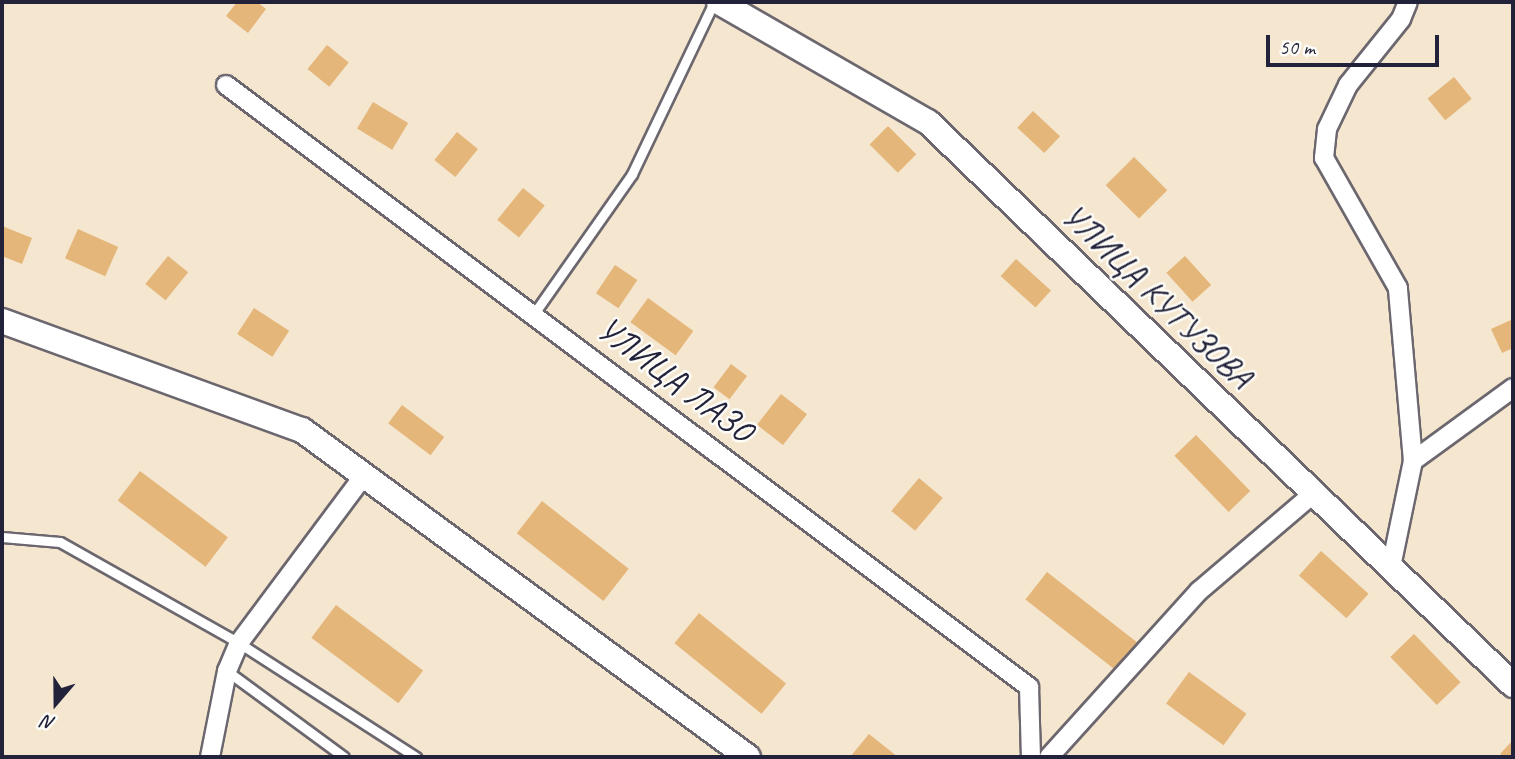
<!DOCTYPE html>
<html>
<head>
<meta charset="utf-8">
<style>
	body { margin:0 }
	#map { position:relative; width:1515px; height:759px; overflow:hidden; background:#f5e6cf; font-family:Caveat,sans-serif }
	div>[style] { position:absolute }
	.building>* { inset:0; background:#e5b67a; transform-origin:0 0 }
	.roads { filter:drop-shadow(2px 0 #6c676f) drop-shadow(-2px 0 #6c676f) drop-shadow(0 2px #6c676f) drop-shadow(0 -2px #6c676f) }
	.lane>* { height:9px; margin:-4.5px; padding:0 4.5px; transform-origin:4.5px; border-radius:4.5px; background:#fff }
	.street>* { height:18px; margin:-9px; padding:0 9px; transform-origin:9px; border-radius:9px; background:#fff }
	.secondary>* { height:24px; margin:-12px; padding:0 12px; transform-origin:12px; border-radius:12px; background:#fff }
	span { translate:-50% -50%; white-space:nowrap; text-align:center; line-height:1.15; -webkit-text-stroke:5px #fdfcf7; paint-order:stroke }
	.street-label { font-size:35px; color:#22223b }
	.frame { position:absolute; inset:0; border:4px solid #22223b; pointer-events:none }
	.north { position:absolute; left:21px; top:668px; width:70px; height:70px; -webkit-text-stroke:5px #fdfcf7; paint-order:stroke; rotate:200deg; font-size:19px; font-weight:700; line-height:28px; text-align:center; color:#22223b }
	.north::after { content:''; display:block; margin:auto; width:24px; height:32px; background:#22223b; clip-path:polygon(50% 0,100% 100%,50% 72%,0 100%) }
	.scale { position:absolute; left:1266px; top:35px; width:173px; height:32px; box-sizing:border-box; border:4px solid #22223b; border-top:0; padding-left:9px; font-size:21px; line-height:24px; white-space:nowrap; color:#22223b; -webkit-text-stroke:5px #fdfcf7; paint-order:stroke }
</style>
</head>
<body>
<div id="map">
	<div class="building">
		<i style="clip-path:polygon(237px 2px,257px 2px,266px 9px,248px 33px,226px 16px)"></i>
		<i style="left:327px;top:45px;width:28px;height:31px;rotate:39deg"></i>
		<i style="left:1454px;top:77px;width:28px;height:34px;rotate:51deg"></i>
		<i style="left:373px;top:102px;width:41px;height:31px;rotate:31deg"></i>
		<i style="left:1033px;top:111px;width:37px;height:23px;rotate:43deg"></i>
		<i style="left:888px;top:126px;width:40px;height:26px;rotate:45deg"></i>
		<i style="left:457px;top:132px;width:27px;height:36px;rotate:39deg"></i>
		<i style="left:1134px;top:157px;width:47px;height:40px;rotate:45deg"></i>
		<i style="left:523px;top:188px;width:28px;height:41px;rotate:39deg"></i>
		<i style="clip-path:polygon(2px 226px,32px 238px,22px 264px,2px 256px)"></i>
		<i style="left:78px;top:229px;width:44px;height:32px;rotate:24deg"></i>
		<i style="left:168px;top:256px;width:26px;height:36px;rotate:39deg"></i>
		<i style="left:1185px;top:256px;width:39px;height:25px;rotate:48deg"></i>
		<i style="left:1016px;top:259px;width:47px;height:23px;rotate:42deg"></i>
		<i style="left:615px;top:265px;width:27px;height:34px;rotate:34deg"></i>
		<i style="left:648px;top:298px;width:56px;height:30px;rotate:36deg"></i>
		<i style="left:254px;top:308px;width:42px;height:31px;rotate:33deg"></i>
		<i style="clip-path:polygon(1513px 319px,1513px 348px,1502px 353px,1491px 329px)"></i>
		<i style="left:731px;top:364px;width:20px;height:29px;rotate:37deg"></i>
		<i style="left:781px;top:394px;width:33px;height:39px;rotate:38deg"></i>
		<i style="left:402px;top:405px;width:53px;height:23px;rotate:37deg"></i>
		<i style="left:1196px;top:435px;width:78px;height:30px;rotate:46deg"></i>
		<i style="left:140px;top:471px;width:110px;height:37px;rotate:37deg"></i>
		<i style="left:919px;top:478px;width:31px;height:43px;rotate:40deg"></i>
		<i style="left:542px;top:501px;width:110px;height:41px;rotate:38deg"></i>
		<i style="left:1321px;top:551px;width:64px;height:33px;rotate:42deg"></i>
		<i style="left:1047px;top:572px;width:115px;height:35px;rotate:38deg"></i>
		<i style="left:336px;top:605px;width:109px;height:41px;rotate:37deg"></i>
		<i style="left:699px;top:613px;width:112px;height:39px;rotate:39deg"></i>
		<i style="left:1414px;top:634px;width:67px;height:33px;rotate:46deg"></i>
		<i style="left:1189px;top:672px;width:71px;height:39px;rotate:36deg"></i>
		<i style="clip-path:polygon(869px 734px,898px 757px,850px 757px)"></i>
		<i style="clip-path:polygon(1513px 740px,1513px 757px,1503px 757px,1500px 754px)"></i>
	</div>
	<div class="roads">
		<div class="lane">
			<i style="left:533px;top:315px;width:172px;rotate:-54.9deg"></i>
			<i style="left:632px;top:174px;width:191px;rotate:-64.5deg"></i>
			<i style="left:2px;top:537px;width:58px;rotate:4.9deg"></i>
			<i style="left:60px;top:542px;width:206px;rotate:29.4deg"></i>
			<i style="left:239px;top:643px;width:211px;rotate:32.8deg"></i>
			<i style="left:227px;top:671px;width:145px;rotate:36.3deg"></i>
		</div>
		<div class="street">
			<i style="left:226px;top:85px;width:1004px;rotate:36.86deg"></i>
			<i style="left:1029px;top:687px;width:70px;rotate:88.4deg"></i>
			<i style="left:1413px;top:461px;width:124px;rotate:-36.1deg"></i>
			<i style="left:1391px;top:567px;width:108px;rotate:-78.3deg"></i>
			<i style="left:1413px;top:461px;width:174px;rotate:-95deg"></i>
			<i style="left:1398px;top:288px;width:150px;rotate:-119.6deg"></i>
			<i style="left:1324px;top:158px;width:29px;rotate:-84deg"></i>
			<i style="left:1327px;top:129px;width:49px;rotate:-64.5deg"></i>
			<i style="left:1348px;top:85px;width:85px;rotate:-51.2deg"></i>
			<i style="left:1401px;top:19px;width:18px;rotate:-68deg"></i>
			<i style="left:210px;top:757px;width:88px;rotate:-78.8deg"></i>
			<i style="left:227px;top:671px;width:30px;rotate:-67deg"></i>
			<i style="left:239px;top:643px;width:211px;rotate:-53.3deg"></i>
			<i style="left:1049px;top:757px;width:224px;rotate:-47.9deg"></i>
			<i style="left:1199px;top:591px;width:150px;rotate:-40.4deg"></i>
		</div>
		<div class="secondary">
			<i style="left:719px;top:2px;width:241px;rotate:29.9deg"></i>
			<i style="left:928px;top:122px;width:812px;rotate:43.9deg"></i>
			<i style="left:2px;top:321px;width:319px;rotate:20deg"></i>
			<i style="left:302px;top:430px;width:553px;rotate:36.25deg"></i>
		</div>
	</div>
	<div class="street-label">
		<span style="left:1157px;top:296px;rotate:44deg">УЛИЦА КУТУЗОВА</span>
		<span style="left:675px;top:380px;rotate:37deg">УЛИЦА ЛАЗО</span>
	</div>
	<div class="frame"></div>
	<div class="north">N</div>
	<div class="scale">50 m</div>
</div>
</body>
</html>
